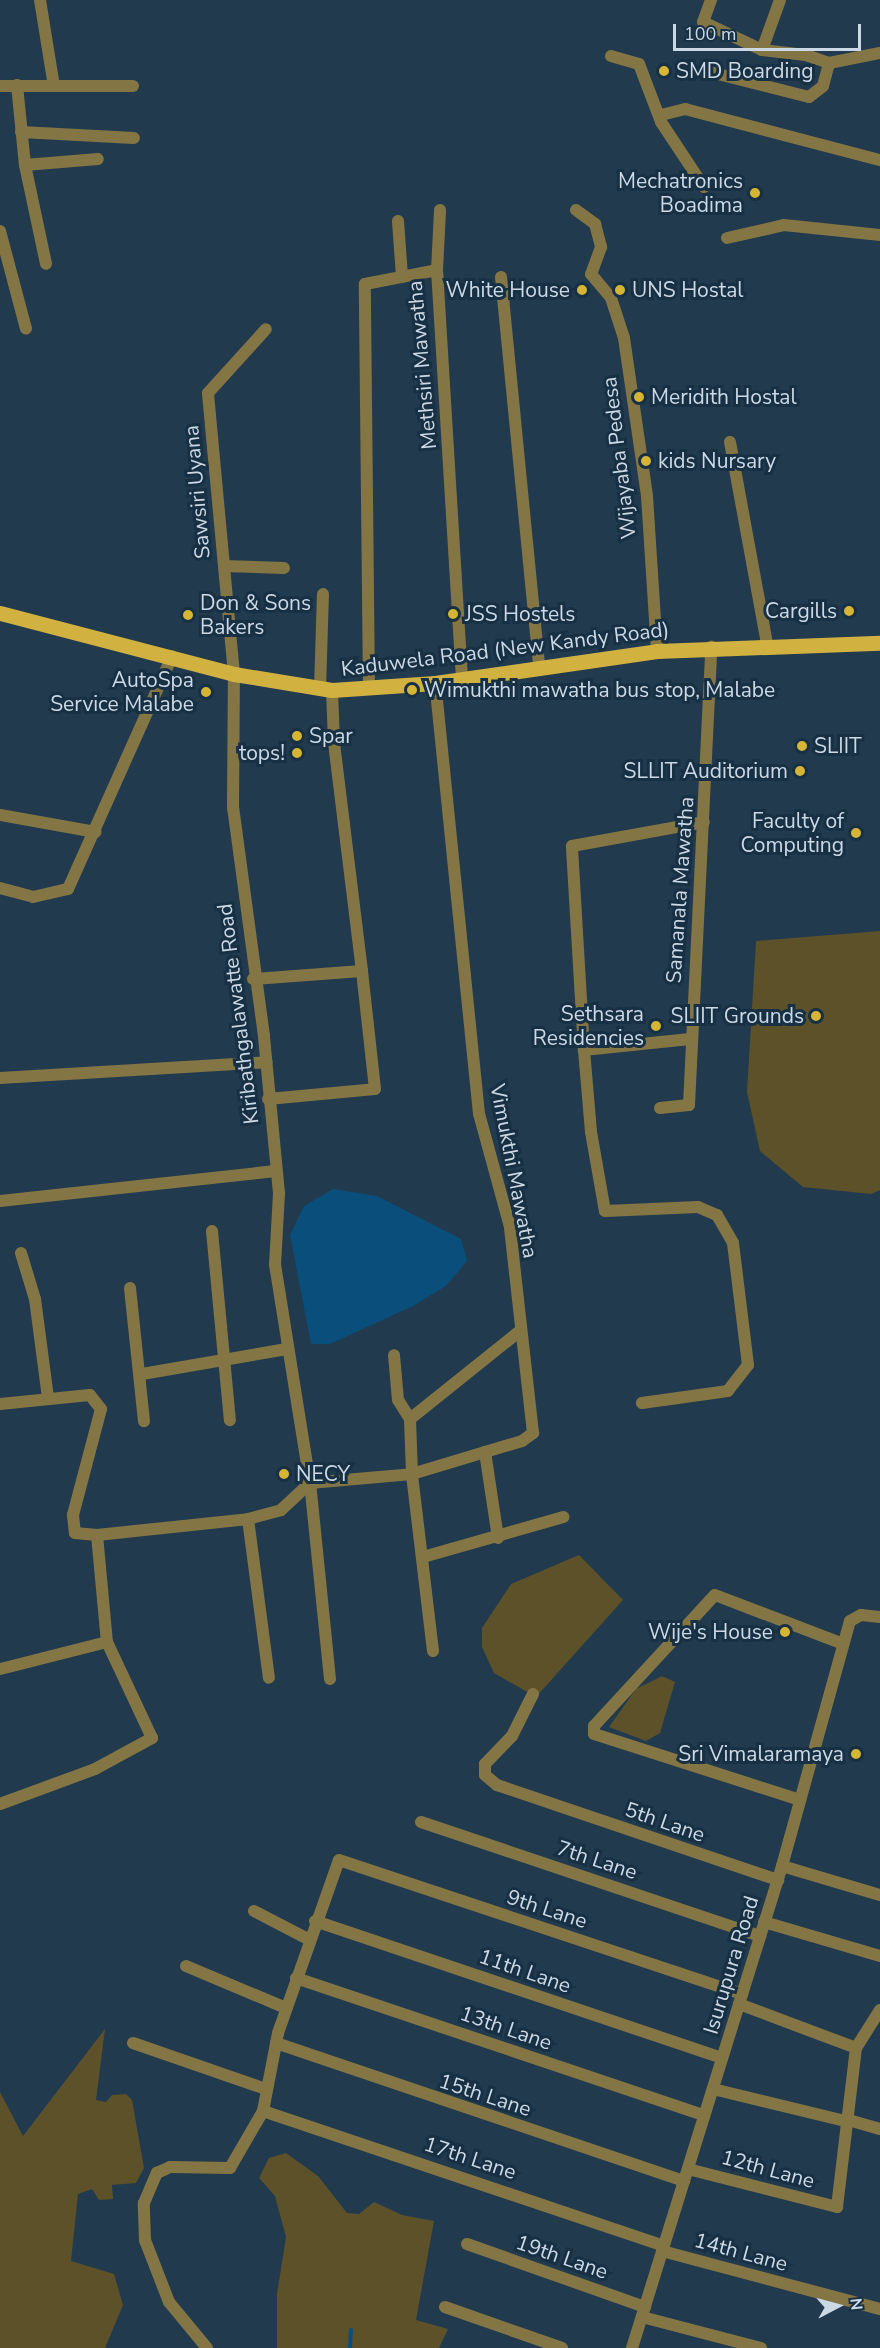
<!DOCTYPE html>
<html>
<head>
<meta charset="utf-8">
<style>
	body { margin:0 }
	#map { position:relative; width:880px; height:2348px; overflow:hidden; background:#223a4e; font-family:"Nunito Sans",sans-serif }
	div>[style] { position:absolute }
	.green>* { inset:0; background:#5c5129 }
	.water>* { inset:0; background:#0a4e7b }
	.stream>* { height:4px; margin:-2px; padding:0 2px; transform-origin:2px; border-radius:2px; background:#0a4e7b }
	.minor>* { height:12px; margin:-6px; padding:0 6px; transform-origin:6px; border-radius:6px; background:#847644 }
	.primary>* { height:15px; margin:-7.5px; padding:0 7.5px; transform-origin:7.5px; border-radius:7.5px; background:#d1b240 }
	.dots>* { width:16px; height:16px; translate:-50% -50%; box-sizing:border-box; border:3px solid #183043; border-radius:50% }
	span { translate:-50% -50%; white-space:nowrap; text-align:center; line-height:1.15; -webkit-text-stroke:6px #183043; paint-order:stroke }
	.poi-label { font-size:21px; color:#cbd9e6 }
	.left { translate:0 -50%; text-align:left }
	.right { translate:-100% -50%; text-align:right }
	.street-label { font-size:21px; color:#cbd9e6 }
	.north { position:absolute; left:808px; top:2276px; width:60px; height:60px; -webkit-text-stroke:4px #183043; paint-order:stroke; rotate:84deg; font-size:16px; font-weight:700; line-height:24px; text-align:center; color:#cbd9e6 }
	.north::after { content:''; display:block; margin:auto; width:21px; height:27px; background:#cbd9e6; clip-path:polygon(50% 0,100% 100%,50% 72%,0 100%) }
	.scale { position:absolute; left:673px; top:24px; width:188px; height:27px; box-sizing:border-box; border:3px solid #cbd9e6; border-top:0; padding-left:8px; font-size:18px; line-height:21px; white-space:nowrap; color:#cbd9e6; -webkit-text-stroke:4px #183043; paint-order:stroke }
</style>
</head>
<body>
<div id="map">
	<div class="green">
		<i style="clip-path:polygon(880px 931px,880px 1190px,871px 1194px,803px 1187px,760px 1151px,747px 1092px,756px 941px)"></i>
		<i style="clip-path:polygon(579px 1555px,623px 1600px,536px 1697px,494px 1673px,482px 1647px,482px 1628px,511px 1584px)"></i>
		<i style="clip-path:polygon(662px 1676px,675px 1682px,660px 1733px,646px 1741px,609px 1727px,636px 1689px)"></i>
		<i style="clip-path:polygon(105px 2029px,96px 2100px,106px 2102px,112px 2095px,126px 2094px,132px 2100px,144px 2168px,136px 2183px,112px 2185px,113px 2199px,99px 2200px,92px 2189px,78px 2194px,71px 2261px,114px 2274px,123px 2305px,105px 2348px,0 2348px,0 2092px,23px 2136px)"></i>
		<i style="clip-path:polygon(286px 2153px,318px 2176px,347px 2213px,359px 2214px,374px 2202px,402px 2215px,434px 2221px,416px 2320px,448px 2329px,439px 2348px,277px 2348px,277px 2294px,286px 2237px,275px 2196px,259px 2178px,269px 2158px)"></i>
	</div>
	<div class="water">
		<i style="clip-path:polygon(333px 1189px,377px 1196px,461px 1239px,467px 1261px,446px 1286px,413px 1306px,330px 1344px,311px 1344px,290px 1235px,304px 1206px)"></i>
	</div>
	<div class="stream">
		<i style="left:350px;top:2348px;width:18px;rotate:-87deg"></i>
	</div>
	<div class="minor">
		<i style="left:40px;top:0;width:87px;rotate:80.8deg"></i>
		<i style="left:711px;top:0;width:23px;rotate:110deg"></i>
		<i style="left:703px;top:22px;width:65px;rotate:25.4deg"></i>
		<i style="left:762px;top:50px;width:44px;rotate:6.5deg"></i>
		<i style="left:806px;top:55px;width:24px;rotate:19deg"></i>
		<i style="left:829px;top:63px;width:52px;rotate:-11.1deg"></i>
		<i style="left:762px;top:50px;width:53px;rotate:-70.2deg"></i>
		<i style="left:611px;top:56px;width:29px;rotate:16deg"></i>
		<i style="left:639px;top:64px;width:62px;rotate:69.2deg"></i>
		<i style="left:661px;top:122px;width:78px;rotate:56.5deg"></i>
		<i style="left:710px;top:72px;width:102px;rotate:14.2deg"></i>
		<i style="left:809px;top:97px;width:18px;rotate:-38deg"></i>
		<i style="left:823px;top:86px;width:24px;rotate:-75deg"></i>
		<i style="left:17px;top:85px;width:80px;rotate:84.3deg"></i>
		<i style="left:25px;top:165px;width:101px;rotate:78deg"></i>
		<i style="left:0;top:86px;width:133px"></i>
		<i style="left:661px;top:115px;width:25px;rotate:-14deg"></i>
		<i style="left:685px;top:109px;width:202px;rotate:14.7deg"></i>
		<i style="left:21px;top:132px;width:113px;rotate:3deg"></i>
		<i style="left:25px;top:165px;width:73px;rotate:-4.7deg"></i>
		<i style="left:576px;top:210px;width:24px;rotate:36deg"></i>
		<i style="left:595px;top:224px;width:24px;rotate:75deg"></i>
		<i style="left:601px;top:247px;width:29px;rotate:110deg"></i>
		<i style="left:591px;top:274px;width:31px;rotate:50deg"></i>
		<i style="left:611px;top:298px;width:42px;rotate:72deg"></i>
		<i style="left:624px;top:338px;width:160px;rotate:81.7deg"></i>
		<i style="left:647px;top:496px;width:155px;rotate:86.3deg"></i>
		<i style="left:398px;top:221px;width:56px;rotate:85.9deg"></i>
		<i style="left:0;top:231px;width:101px;rotate:75.1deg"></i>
		<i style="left:727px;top:238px;width:58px;rotate:-12.8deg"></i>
		<i style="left:784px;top:225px;width:97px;rotate:5.9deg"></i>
		<i style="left:437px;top:270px;width:60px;rotate:-87.1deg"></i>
		<i style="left:501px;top:277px;width:390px;rotate:84.4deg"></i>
		<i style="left:730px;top:442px;width:205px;rotate:79.6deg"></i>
		<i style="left:224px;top:566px;width:60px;rotate:1.9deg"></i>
		<i style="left:320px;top:689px;width:95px;rotate:-88.2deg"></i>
		<i style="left:369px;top:689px;width:405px;rotate:-90.6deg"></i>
		<i style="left:365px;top:284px;width:73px;rotate:-11deg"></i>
		<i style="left:437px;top:270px;width:409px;rotate:86.5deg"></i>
		<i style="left:0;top:815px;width:97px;rotate:10.1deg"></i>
		<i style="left:0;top:888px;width:34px;rotate:15deg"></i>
		<i style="left:33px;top:897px;width:36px;rotate:-13deg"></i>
		<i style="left:68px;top:889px;width:255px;rotate:-65.9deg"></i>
		<i style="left:253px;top:979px;width:109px;rotate:-4.2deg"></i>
		<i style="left:362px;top:971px;width:231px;rotate:-97deg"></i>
		<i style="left:334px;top:742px;width:52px;rotate:-92.2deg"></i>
		<i style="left:690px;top:1039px;width:107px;rotate:174.1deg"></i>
		<i style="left:584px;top:1050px;width:204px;rotate:-93.4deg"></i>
		<i style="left:572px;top:846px;width:134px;rotate:-10.3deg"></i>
		<i style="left:584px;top:1050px;width:82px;rotate:85.1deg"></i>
		<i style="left:591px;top:1132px;width:80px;rotate:80deg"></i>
		<i style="left:605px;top:1211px;width:93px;rotate:-2.5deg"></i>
		<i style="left:698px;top:1207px;width:21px;rotate:23deg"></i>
		<i style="left:717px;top:1215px;width:32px;rotate:60deg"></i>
		<i style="left:733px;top:1243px;width:123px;rotate:83deg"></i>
		<i style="left:748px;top:1365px;width:33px;rotate:128deg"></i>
		<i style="left:728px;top:1391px;width:87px;rotate:172.1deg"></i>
		<i style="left:0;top:1078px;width:267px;rotate:-3.4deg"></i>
		<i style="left:268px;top:1099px;width:107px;rotate:-5.3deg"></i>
		<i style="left:375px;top:1089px;width:119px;rotate:-96.3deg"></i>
		<i style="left:660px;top:1108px;width:29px;rotate:-6deg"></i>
		<i style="left:689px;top:1105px;width:459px;rotate:-87.2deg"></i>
		<i style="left:0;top:1201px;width:277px;rotate:-6.2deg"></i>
		<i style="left:212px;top:1231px;width:190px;rotate:84.6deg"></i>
		<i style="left:21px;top:1253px;width:48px;rotate:73.1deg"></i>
		<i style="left:35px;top:1299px;width:100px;rotate:82.5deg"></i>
		<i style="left:130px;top:1288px;width:134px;rotate:84deg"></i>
		<i style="left:142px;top:1374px;width:147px;rotate:-9.8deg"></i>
		<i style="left:0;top:1404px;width:90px;rotate:-5.7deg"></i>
		<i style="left:90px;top:1395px;width:18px;rotate:52deg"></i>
		<i style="left:101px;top:1409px;width:110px;rotate:104.8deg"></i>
		<i style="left:73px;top:1515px;width:18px;rotate:84deg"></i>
		<i style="left:75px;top:1533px;width:22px;rotate:5deg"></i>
		<i style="left:97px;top:1535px;width:107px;rotate:84.7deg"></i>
		<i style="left:107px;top:1642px;width:110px;rotate:165.8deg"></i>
		<i style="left:410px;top:1419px;width:142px;rotate:-38.7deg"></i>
		<i style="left:485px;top:1452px;width:87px;rotate:81.4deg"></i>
		<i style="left:248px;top:1519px;width:160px;rotate:82.5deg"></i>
		<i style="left:97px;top:1535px;width:152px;rotate:-6deg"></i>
		<i style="left:248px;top:1519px;width:34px;rotate:-15deg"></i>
		<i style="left:281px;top:1510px;width:40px;rotate:-43deg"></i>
		<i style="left:310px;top:1483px;width:221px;rotate:-99.1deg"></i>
		<i style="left:275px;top:1265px;width:72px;rotate:-86.8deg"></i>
		<i style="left:279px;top:1193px;width:158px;rotate:-95.5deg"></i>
		<i style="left:264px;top:1036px;width:230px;rotate:-97.7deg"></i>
		<i style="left:233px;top:808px;width:134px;rotate:-89.6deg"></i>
		<i style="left:234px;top:674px;width:282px;rotate:-95.3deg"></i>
		<i style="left:208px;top:393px;width:86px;rotate:-47.8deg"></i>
		<i style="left:423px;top:1557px;width:146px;rotate:-15.9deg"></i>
		<i style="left:433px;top:1651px;width:178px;rotate:-96.8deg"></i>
		<i style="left:412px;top:1474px;width:115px;rotate:-16.7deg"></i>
		<i style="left:522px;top:1441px;width:14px;rotate:-36deg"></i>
		<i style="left:533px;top:1433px;width:207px;rotate:-96.4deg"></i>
		<i style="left:510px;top:1227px;width:117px;rotate:-105.3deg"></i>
		<i style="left:479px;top:1114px;width:433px;rotate:-95.8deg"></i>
		<i style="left:330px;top:1679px;width:197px;rotate:-95.8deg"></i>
		<i style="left:310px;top:1483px;width:102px;rotate:-5deg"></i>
		<i style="left:412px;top:1474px;width:55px;rotate:-92.1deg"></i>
		<i style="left:410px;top:1419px;width:22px;rotate:-122deg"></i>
		<i style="left:398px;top:1400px;width:45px;rotate:-95.1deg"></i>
		<i style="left:533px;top:1694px;width:47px;rotate:116.6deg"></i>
		<i style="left:512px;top:1736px;width:39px;rotate:134deg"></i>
		<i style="left:485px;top:1764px;width:11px;rotate:90deg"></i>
		<i style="left:485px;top:1775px;width:16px;rotate:40deg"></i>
		<i style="left:497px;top:1785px;width:297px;rotate:18.7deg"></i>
		<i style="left:800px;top:1800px;width:216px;rotate:-162.2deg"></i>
		<i style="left:594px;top:1734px;width:8px;rotate:-90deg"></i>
		<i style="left:594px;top:1726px;width:178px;rotate:-47.3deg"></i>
		<i style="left:715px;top:1595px;width:137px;rotate:20.9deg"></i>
		<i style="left:0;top:1804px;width:101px;rotate:-20.2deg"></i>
		<i style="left:95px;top:1769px;width:65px;rotate:-28.5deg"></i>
		<i style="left:152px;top:1738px;width:106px;rotate:-115.1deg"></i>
		<i style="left:421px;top:1822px;width:358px;rotate:18.6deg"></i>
		<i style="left:782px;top:1866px;width:102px;rotate:16.5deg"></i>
		<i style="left:254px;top:1911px;width:61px;rotate:27.4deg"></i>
		<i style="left:315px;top:1921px;width:429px;rotate:18.6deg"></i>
		<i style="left:764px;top:1922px;width:121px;rotate:16.3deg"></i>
		<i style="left:186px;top:1966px;width:108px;rotate:22.8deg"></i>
		<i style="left:296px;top:1978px;width:430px;rotate:18.6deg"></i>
		<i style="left:739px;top:2004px;width:125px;rotate:20.6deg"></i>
		<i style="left:133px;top:2043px;width:141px;rotate:19.1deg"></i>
		<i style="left:276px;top:2043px;width:431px;rotate:18.7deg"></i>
		<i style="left:713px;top:2089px;width:136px;rotate:13.6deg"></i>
		<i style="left:263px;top:2111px;width:423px;rotate:18.6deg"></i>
		<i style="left:845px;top:2119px;width:36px;rotate:16deg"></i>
		<i style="left:688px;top:2169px;width:154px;rotate:14.3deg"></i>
		<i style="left:837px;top:2207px;width:160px;rotate:-83.2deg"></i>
		<i style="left:856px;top:2048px;width:45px;rotate:-57.7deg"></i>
		<i style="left:467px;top:2244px;width:189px;rotate:19.5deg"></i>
		<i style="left:662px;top:2251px;width:226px;rotate:14.9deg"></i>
		<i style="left:445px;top:2307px;width:124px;rotate:19.3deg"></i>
		<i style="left:642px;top:2317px;width:123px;rotate:14.6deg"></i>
		<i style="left:207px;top:2348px;width:60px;rotate:-129.6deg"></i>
		<i style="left:169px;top:2302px;width:66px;rotate:-111.2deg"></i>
		<i style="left:145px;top:2240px;width:37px;rotate:-92deg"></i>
		<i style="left:144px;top:2203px;width:33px;rotate:-67deg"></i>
		<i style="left:157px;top:2173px;width:14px;rotate:-25deg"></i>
		<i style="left:170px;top:2167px;width:60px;rotate:1deg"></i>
		<i style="left:230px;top:2168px;width:66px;rotate:-59.9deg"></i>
		<i style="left:263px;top:2111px;width:79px;rotate:-79.1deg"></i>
		<i style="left:278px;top:2033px;width:183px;rotate:-70.6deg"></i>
		<i style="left:339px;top:1860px;width:425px;rotate:18.4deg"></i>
		<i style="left:632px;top:2348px;width:505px;rotate:-72.71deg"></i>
		<i style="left:782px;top:1866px;width:254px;rotate:-74.5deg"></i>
		<i style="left:850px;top:1621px;width:13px;rotate:-29deg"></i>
		<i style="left:861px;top:1615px;width:19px;rotate:6deg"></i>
	</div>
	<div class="primary">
		<i style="left:0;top:613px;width:242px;rotate:14.6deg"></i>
		<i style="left:234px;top:674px;width:99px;rotate:9.3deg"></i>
		<i style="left:332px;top:690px;width:103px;rotate:-3.9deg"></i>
		<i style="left:435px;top:683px;width:224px;rotate:-8.2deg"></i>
		<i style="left:657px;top:651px;width:223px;rotate:-2.1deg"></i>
	</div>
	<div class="dots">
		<i style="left:664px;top:71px;background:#d6b534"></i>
		<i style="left:755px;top:193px;background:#d6b534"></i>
		<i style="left:582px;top:290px;background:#d6b534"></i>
		<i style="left:620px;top:290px;background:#d6b534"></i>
		<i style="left:639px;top:397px;background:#d6b534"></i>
		<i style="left:646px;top:461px;background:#d6b534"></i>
		<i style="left:849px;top:611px;background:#d6b534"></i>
		<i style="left:453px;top:614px;background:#d6b534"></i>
		<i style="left:188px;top:615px;background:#d6b534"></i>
		<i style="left:412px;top:690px;background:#d6b534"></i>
		<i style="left:206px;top:692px;background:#d6b534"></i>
		<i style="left:297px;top:736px;background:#d6b534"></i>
		<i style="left:802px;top:746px;background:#d6b534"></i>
		<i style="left:297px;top:753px;background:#d6b534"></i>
		<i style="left:800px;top:771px;background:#d6b534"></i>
		<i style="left:856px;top:833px;background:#d6b534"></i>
		<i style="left:816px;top:1016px;background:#d6b534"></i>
		<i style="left:656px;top:1026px;background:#d6b534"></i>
		<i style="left:284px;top:1474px;background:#d6b534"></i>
		<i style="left:785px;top:1632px;background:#d6b534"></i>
		<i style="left:856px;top:1754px;background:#d6b534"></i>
	</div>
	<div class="poi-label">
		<span class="left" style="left:676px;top:71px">SMD Boarding</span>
		<span class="right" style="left:743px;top:193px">Mechatronics<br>Boadima</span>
		<span class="right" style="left:570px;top:290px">White House</span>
		<span class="left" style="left:632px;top:290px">UNS Hostal</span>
		<span class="left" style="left:651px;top:397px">Meridith Hostal</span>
		<span class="left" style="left:658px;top:461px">kids Nursary</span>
		<span class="left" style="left:200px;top:615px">Don &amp; Sons<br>Bakers</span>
		<span class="right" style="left:837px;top:611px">Cargills</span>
		<span class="left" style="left:465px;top:614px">JSS Hostels</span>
		<span class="right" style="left:194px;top:692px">AutoSpa<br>Service Malabe</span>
		<span class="left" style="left:424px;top:690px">Wimukthi mawatha bus stop, Malabe</span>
		<span class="left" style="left:309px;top:736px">Spar</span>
		<span class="left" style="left:814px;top:746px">SLIIT</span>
		<span class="right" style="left:285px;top:753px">tops!</span>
		<span class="right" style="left:788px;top:771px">SLLIT Auditorium</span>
		<span class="right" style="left:844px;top:833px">Faculty of<br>Computing</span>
		<span class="right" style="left:644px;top:1026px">Sethsara<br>Residencies</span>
		<span class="right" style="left:804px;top:1016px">SLIIT Grounds</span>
		<span class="left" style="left:296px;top:1474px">NECY</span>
		<span class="right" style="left:773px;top:1632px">Wije's House</span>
		<span class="right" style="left:844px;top:1754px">Sri Vimalaramaya</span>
	</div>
	<div class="street-label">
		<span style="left:422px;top:365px;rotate:-95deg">Methsiri Mawatha</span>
		<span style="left:619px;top:458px;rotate:-97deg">Wijayaba Pedesa</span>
		<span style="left:197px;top:492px;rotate:-95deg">Sawsiri Uyana</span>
		<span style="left:505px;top:649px;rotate:-7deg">Kaduwela Road (New Kandy Road)</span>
		<span style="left:680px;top:890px;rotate:-86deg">Samanala Mawatha</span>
		<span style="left:238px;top:1014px;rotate:-97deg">Kiribathgalawatte Road</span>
		<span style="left:514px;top:1171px;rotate:79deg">Vimukthi Mawatha</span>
		<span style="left:665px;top:1822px;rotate:19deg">5th Lane</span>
		<span style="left:597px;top:1860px;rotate:18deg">7th Lane</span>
		<span style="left:547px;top:1909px;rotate:18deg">9th Lane</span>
		<span style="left:731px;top:1965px;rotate:-73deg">Isurupura Road</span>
		<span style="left:525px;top:1971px;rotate:19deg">11th Lane</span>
		<span style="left:506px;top:2028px;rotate:19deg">13th Lane</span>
		<span style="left:485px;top:2095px;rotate:18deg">15th Lane</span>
		<span style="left:470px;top:2158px;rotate:18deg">17th Lane</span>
		<span style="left:768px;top:2169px;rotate:15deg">12th Lane</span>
		<span style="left:741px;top:2252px;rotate:15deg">14th Lane</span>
		<span style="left:562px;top:2257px;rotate:19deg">19th Lane</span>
	</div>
	<div class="north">N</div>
	<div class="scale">100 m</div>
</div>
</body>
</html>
